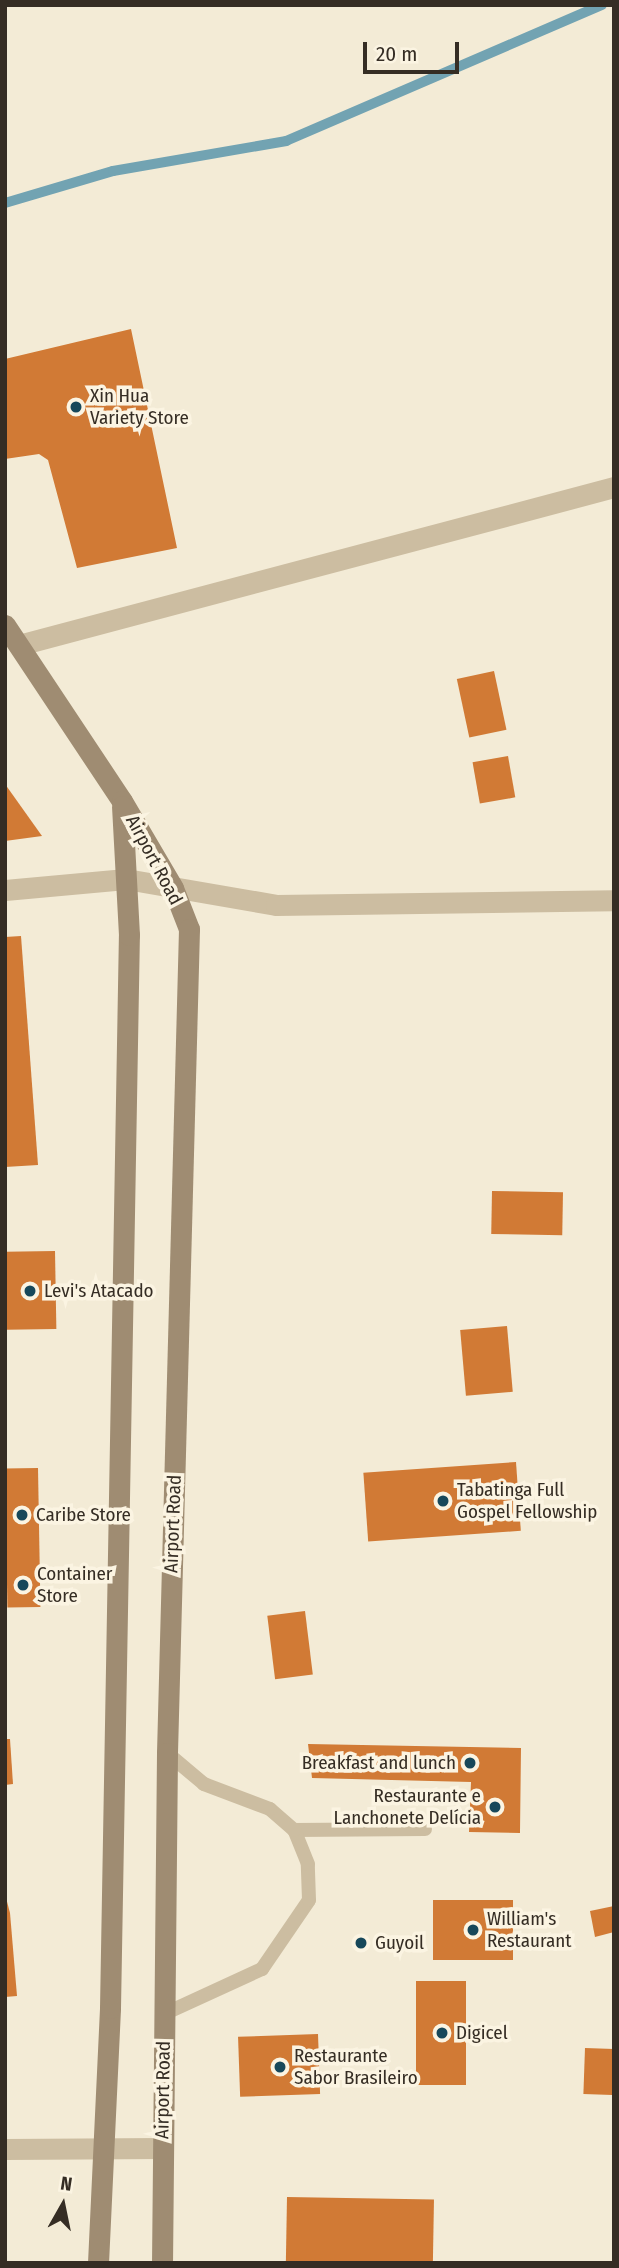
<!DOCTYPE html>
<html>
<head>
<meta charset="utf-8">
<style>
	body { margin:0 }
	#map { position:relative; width:619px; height:2268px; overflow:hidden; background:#f3ebd6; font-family:"Fira Sans Condensed",sans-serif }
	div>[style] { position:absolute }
	.stream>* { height:10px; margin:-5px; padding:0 5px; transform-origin:5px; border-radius:5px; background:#72a3b2 }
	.building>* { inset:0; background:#d17a35; transform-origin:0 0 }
	.lane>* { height:14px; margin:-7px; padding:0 7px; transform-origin:7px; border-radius:7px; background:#ccbda1 }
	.street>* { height:21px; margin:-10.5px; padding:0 10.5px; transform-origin:10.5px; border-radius:10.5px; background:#ccbda1 }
	.secondary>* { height:21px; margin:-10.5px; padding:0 10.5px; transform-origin:10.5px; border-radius:10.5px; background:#9f8c72 }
	.dots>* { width:19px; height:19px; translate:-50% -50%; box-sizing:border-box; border:4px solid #fbf4e2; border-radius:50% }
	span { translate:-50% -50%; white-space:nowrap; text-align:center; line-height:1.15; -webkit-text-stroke:7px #fbf4e2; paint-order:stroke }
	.poi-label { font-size:19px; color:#352d24 }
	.left { translate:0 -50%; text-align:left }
	.right { translate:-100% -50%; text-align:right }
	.street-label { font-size:19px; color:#352d24 }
	.frame { position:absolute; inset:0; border:7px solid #352d24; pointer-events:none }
	.north { position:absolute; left:28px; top:2170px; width:70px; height:70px; -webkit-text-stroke:5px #fbf4e2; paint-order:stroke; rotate:9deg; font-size:19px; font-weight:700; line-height:28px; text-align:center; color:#352d24 }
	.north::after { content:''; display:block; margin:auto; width:24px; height:32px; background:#352d24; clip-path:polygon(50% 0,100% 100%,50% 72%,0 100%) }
	.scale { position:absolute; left:363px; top:42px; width:96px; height:32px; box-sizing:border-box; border:4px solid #352d24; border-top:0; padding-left:9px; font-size:21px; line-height:24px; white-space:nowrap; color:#352d24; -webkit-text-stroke:5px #fbf4e2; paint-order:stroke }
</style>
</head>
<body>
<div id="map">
	<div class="stream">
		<i style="left:5px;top:203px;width:113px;rotate:-16.5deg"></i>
		<i style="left:113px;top:171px;width:176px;rotate:-9.8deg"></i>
		<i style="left:286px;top:141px;width:344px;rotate:-23.3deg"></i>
	</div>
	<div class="building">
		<i style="clip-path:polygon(131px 329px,177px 548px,77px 568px,48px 460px,39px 454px,5px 459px,5px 359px)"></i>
		<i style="left:494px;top:671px;width:60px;height:38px;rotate:78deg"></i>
		<i style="left:508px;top:756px;width:42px;height:36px;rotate:80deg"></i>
		<i style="clip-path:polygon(5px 784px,42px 836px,5px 841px)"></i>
		<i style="clip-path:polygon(21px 936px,38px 1165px,5px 1167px,5px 937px)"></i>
		<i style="left:492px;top:1191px;width:71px;height:43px;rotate:1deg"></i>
		<i style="left:55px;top:1251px;width:78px;height:50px;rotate:89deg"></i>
		<i style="left:507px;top:1326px;width:66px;height:47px;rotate:85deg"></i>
		<i style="left:516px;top:1462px;width:69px;height:153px;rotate:86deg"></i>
		<i style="left:38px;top:1468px;width:139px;height:33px;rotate:89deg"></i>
		<i style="left:305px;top:1611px;width:64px;height:38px;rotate:83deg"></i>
		<i style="clip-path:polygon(5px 1739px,10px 1739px,13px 1784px,5px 1785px)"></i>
		<i style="clip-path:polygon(308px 1744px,521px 1748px,520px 1833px,469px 1832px,471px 1782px,312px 1778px)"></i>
		<i style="clip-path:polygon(5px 1894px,10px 1913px,17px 1996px,5px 1997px)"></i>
		<i style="left:433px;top:1900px;width:80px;height:60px"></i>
		<i style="clip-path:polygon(614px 1906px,614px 1932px,595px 1937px,590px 1911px)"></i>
		<i style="left:416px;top:1981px;width:50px;height:104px"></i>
		<i style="left:318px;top:2034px;width:60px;height:80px;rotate:88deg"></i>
		<i style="left:585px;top:2048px;width:29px;height:46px;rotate:2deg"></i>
		<i style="left:287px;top:2197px;width:147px;height:66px;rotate:1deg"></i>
	</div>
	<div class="lane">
		<i style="left:294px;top:1830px;width:131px;rotate:-0.4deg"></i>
		<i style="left:164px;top:2014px;width:108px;rotate:-24.7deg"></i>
		<i style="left:262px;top:1969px;width:83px;rotate:-55.7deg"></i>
		<i style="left:309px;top:1900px;width:36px;rotate:-92deg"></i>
		<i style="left:308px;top:1864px;width:37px;rotate:-112deg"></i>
		<i style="left:294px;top:1830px;width:32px;rotate:-139deg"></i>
		<i style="left:270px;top:1809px;width:71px;rotate:-159.3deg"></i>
		<i style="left:204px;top:1784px;width:48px;rotate:-140deg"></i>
	</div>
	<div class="street">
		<i style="left:19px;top:645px;width:616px;rotate:-14.87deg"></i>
		<i style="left:5px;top:890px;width:121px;rotate:-5.2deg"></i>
		<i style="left:126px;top:879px;width:152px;rotate:9.8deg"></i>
		<i style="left:276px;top:905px;width:338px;rotate:-0.8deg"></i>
		<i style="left:5px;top:2149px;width:157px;rotate:-0.4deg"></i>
	</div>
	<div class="secondary">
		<i style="left:5px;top:625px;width:211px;rotate:56.4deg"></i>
		<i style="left:122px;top:801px;width:101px;rotate:59.6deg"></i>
		<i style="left:173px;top:888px;width:44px;rotate:68.7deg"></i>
		<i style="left:189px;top:929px;width:824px;rotate:91.53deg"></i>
		<i style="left:167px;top:1753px;width:510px;rotate:90.56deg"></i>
		<i style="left:98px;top:2263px;width:255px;rotate:-87.3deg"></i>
		<i style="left:110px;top:2008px;width:1073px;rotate:-88.99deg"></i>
		<i style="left:129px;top:935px;width:129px;rotate:-93.1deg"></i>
	</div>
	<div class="dots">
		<i style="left:76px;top:407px;background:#17485a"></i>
		<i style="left:30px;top:1291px;background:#17485a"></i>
		<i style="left:443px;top:1501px;background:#17485a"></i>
		<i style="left:22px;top:1515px;background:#17485a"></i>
		<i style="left:23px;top:1585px;background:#17485a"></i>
		<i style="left:470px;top:1763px;background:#17485a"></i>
		<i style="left:495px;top:1807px;background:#17485a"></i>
		<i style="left:473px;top:1930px;background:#17485a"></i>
		<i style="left:361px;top:1943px;background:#17485a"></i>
		<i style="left:442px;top:2033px;background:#17485a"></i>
		<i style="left:280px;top:2067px;background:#17485a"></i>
	</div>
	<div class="poi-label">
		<span class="left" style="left:90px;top:407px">Xin Hua<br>Variety Store</span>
		<span class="left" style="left:44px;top:1291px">Levi's Atacado</span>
		<span class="left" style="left:457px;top:1501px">Tabatinga Full<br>Gospel Fellowship</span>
		<span class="left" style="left:36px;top:1515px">Caribe Store</span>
		<span class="left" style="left:37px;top:1585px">Container<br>Store</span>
		<span class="right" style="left:456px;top:1763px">Breakfast and lunch</span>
		<span class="right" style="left:481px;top:1807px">Restaurante e<br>Lanchonete Delícia</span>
		<span class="left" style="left:487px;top:1930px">William's<br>Restaurant</span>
		<span class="left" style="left:375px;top:1943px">Guyoil</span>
		<span class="left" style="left:456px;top:2033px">Digicel</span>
		<span class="left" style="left:294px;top:2067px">Restaurante<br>Sabor Brasileiro</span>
	</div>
	<div class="street-label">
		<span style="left:154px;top:860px;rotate:62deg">Airport Road</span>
		<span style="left:173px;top:1524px;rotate:-88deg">Airport Road</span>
		<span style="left:163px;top:2090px;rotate:-89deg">Airport Road</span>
	</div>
	<div class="frame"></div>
	<div class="north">N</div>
	<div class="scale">20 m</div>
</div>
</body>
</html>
